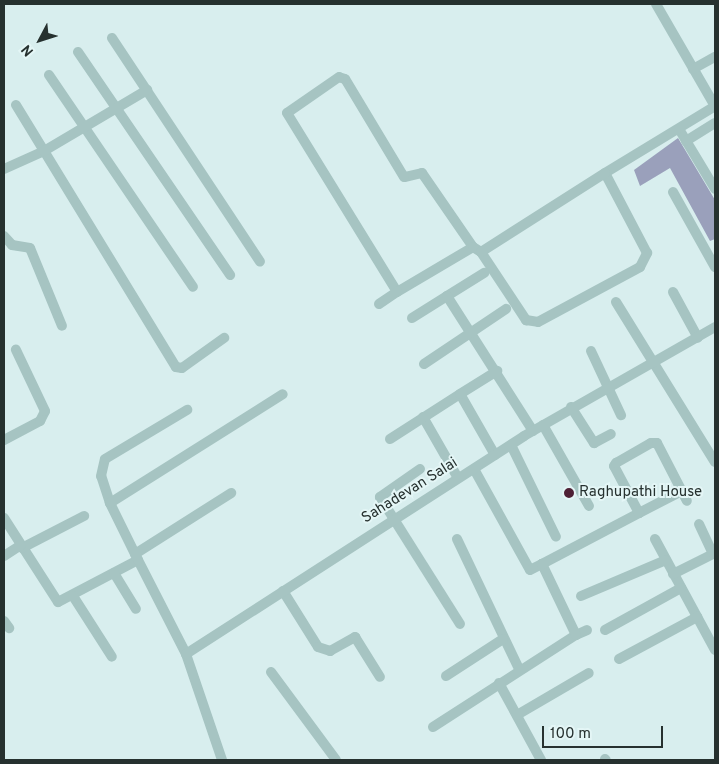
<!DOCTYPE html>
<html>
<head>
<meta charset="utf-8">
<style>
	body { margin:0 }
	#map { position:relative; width:719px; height:764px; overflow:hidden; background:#d8eeee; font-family:Overpass,sans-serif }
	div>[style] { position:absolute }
	.green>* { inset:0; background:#9aa0bb }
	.minor>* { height:10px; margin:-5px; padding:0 5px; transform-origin:5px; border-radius:5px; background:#a6c4c2 }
	.dots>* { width:14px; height:14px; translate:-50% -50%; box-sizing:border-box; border:2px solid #e4f6f6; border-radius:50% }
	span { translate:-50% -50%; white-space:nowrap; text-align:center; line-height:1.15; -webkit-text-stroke:4px #e4f6f6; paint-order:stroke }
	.street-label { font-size:15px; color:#26312f }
	.poi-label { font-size:15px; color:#26312f }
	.left { translate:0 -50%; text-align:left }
	.frame { position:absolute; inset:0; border:5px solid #26312f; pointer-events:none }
	.north { position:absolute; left:15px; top:15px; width:50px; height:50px; -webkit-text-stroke:4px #e4f6f6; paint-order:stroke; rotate:230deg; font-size:14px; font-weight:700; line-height:20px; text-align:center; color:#26312f }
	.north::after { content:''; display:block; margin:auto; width:18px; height:22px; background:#26312f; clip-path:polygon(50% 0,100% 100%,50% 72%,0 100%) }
	.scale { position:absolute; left:542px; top:726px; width:121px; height:22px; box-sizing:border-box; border:2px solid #26312f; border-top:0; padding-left:6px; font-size:15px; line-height:18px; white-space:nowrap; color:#26312f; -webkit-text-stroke:4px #e4f6f6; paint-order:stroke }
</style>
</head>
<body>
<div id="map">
	<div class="green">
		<i style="clip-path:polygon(678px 138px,715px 200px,715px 239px,710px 241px,670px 168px,640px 186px,634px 170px)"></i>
	</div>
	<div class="minor">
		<i style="left:656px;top:4px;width:118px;rotate:60deg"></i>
		<i style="left:112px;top:38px;width:268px;rotate:56.5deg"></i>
		<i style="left:78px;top:52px;width:270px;rotate:55.7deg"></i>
		<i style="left:693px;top:69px;width:25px;rotate:-29deg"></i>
		<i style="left:49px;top:75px;width:256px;rotate:55.8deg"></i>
		<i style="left:16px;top:105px;width:307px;rotate:58.6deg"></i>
		<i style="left:176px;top:367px;width:6px;rotate:9deg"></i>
		<i style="left:182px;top:368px;width:52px;rotate:-35.5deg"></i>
		<i style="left:679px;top:129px;width:70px;rotate:59deg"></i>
		<i style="left:686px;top:141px;width:34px;rotate:-32deg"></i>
		<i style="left:4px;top:169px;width:44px;rotate:-24.2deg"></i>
		<i style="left:44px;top:151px;width:120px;rotate:-30.6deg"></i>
		<i style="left:605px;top:173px;width:129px;rotate:-31.3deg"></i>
		<i style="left:673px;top:192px;width:86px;rotate:60.8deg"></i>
		<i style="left:4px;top:236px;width:12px;rotate:48deg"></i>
		<i style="left:12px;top:245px;width:18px;rotate:9deg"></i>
		<i style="left:30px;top:248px;width:84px;rotate:67.7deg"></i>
		<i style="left:473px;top:247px;width:90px;rotate:-124.6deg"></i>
		<i style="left:422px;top:173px;width:18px;rotate:167deg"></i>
		<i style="left:404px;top:177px;width:114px;rotate:-121deg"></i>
		<i style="left:345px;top:79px;width:6px;rotate:-162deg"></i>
		<i style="left:339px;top:77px;width:63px;rotate:145.3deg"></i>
		<i style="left:287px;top:113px;width:210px;rotate:58.4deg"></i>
		<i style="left:397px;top:292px;width:88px;rotate:-30.6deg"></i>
		<i style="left:473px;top:247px;width:9px;rotate:32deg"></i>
		<i style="left:481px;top:252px;width:82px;rotate:56.5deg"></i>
		<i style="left:526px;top:320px;width:12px;rotate:9deg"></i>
		<i style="left:538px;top:322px;width:116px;rotate:-28.3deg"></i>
		<i style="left:640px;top:267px;width:16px;rotate:-63deg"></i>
		<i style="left:647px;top:253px;width:90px;rotate:-117.7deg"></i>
		<i style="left:605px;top:173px;width:147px;rotate:147.5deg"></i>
		<i style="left:673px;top:292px;width:52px;rotate:61.5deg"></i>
		<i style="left:447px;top:296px;width:44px;rotate:-31.9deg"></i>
		<i style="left:616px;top:302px;width:188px;rotate:58.3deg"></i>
		<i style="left:379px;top:304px;width:22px;rotate:-34deg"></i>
		<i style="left:412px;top:318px;width:41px;rotate:-32.2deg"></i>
		<i style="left:447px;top:296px;width:160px;rotate:57.5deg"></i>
		<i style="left:591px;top:351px;width:71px;rotate:64.9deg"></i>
		<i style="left:424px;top:364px;width:99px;rotate:-33.9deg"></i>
		<i style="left:571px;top:407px;width:43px;rotate:57.4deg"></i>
		<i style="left:594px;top:443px;width:19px;rotate:-28deg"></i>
		<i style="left:423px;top:417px;width:70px;rotate:60.2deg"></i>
		<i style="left:543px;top:425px;width:93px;rotate:60.4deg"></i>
		<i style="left:390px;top:439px;width:83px;rotate:-32.7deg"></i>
		<i style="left:4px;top:440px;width:41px;rotate:-27.8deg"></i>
		<i style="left:40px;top:421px;width:11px;rotate:-63deg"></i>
		<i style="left:45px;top:411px;width:68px;rotate:-115.4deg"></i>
		<i style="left:511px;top:445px;width:102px;rotate:63.9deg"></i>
		<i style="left:495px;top:455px;width:70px;rotate:-119.8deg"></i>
		<i style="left:460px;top:394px;width:44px;rotate:-31.9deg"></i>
		<i style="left:420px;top:469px;width:49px;rotate:145deg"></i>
		<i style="left:380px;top:497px;width:150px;rotate:57.8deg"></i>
		<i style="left:474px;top:469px;width:115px;rotate:61deg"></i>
		<i style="left:530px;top:570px;width:13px;rotate:-27deg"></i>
		<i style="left:110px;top:503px;width:28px;rotate:-108deg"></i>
		<i style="left:101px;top:476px;width:17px;rotate:-77deg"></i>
		<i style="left:105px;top:459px;width:96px;rotate:-30.9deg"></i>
		<i style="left:639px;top:513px;width:42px;rotate:-27.2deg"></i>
		<i style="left:4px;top:518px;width:100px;rotate:57.3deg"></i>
		<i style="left:58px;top:602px;width:90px;rotate:-27.7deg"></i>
		<i style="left:138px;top:560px;width:106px;rotate:62.9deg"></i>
		<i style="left:186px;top:654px;width:112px;rotate:71.2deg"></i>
		<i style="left:457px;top:539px;width:144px;rotate:64.5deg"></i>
		<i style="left:655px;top:539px;width:126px;rotate:61.6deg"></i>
		<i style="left:22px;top:548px;width:70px;rotate:-27.3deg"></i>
		<i style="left:135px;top:554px;width:114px;rotate:-32.4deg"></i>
		<i style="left:4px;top:556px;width:20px;rotate:-33deg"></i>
		<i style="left:138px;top:560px;width:64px;rotate:-116.2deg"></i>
		<i style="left:110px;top:503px;width:204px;rotate:-32.2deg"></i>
		<i style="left:114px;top:573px;width:42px;rotate:58.6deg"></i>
		<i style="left:673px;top:574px;width:45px;rotate:-26.6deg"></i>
		<i style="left:713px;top:554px;width:33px;rotate:-115deg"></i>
		<i style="left:283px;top:591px;width:66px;rotate:58deg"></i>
		<i style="left:318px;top:647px;width:13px;rotate:18deg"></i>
		<i style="left:330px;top:651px;width:29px;rotate:-29deg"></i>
		<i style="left:355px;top:637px;width:47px;rotate:58deg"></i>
		<i style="left:73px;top:596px;width:72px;rotate:57.4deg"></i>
		<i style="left:581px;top:596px;width:92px;rotate:-23deg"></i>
		<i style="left:4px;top:621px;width:9px;rotate:54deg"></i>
		<i style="left:605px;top:630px;width:87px;rotate:-28.9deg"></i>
		<i style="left:576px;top:635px;width:12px;rotate:-24deg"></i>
		<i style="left:186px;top:654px;width:402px;rotate:-32.8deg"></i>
		<i style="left:524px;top:436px;width:220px;rotate:-29.7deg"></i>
		<i style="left:619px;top:659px;width:89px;rotate:-28.3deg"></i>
		<i style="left:271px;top:672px;width:109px;rotate:53.5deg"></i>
		<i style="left:446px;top:676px;width:68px;rotate:-33deg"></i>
		<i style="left:499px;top:683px;width:88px;rotate:61.4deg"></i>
		<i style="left:517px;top:715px;width:83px;rotate:-30.3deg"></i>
		<i style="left:433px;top:727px;width:170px;rotate:-32.8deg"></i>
		<i style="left:576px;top:635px;width:79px;rotate:-115.6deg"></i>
		<i style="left:542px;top:564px;width:110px;rotate:-27.7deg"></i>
		<i style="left:639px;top:513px;width:53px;rotate:-118deg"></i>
		<i style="left:614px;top:466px;width:4px;rotate:-56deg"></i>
		<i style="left:616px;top:463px;width:40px;rotate:-29.7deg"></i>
		<i style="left:651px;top:443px;width:6px"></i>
		<i style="left:657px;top:443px;width:65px;rotate:62.7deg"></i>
		<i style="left:605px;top:759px;width:1px;rotate:45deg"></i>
	</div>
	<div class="dots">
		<i style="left:569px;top:493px;background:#4e2035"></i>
	</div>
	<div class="street-label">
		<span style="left:410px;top:491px;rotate:-32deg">Sahadevan Salai</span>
	</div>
	<div class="poi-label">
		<span class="left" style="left:579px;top:493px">Raghupathi House</span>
	</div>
	<div class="frame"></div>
	<div class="north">N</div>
	<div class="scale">100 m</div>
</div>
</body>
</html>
